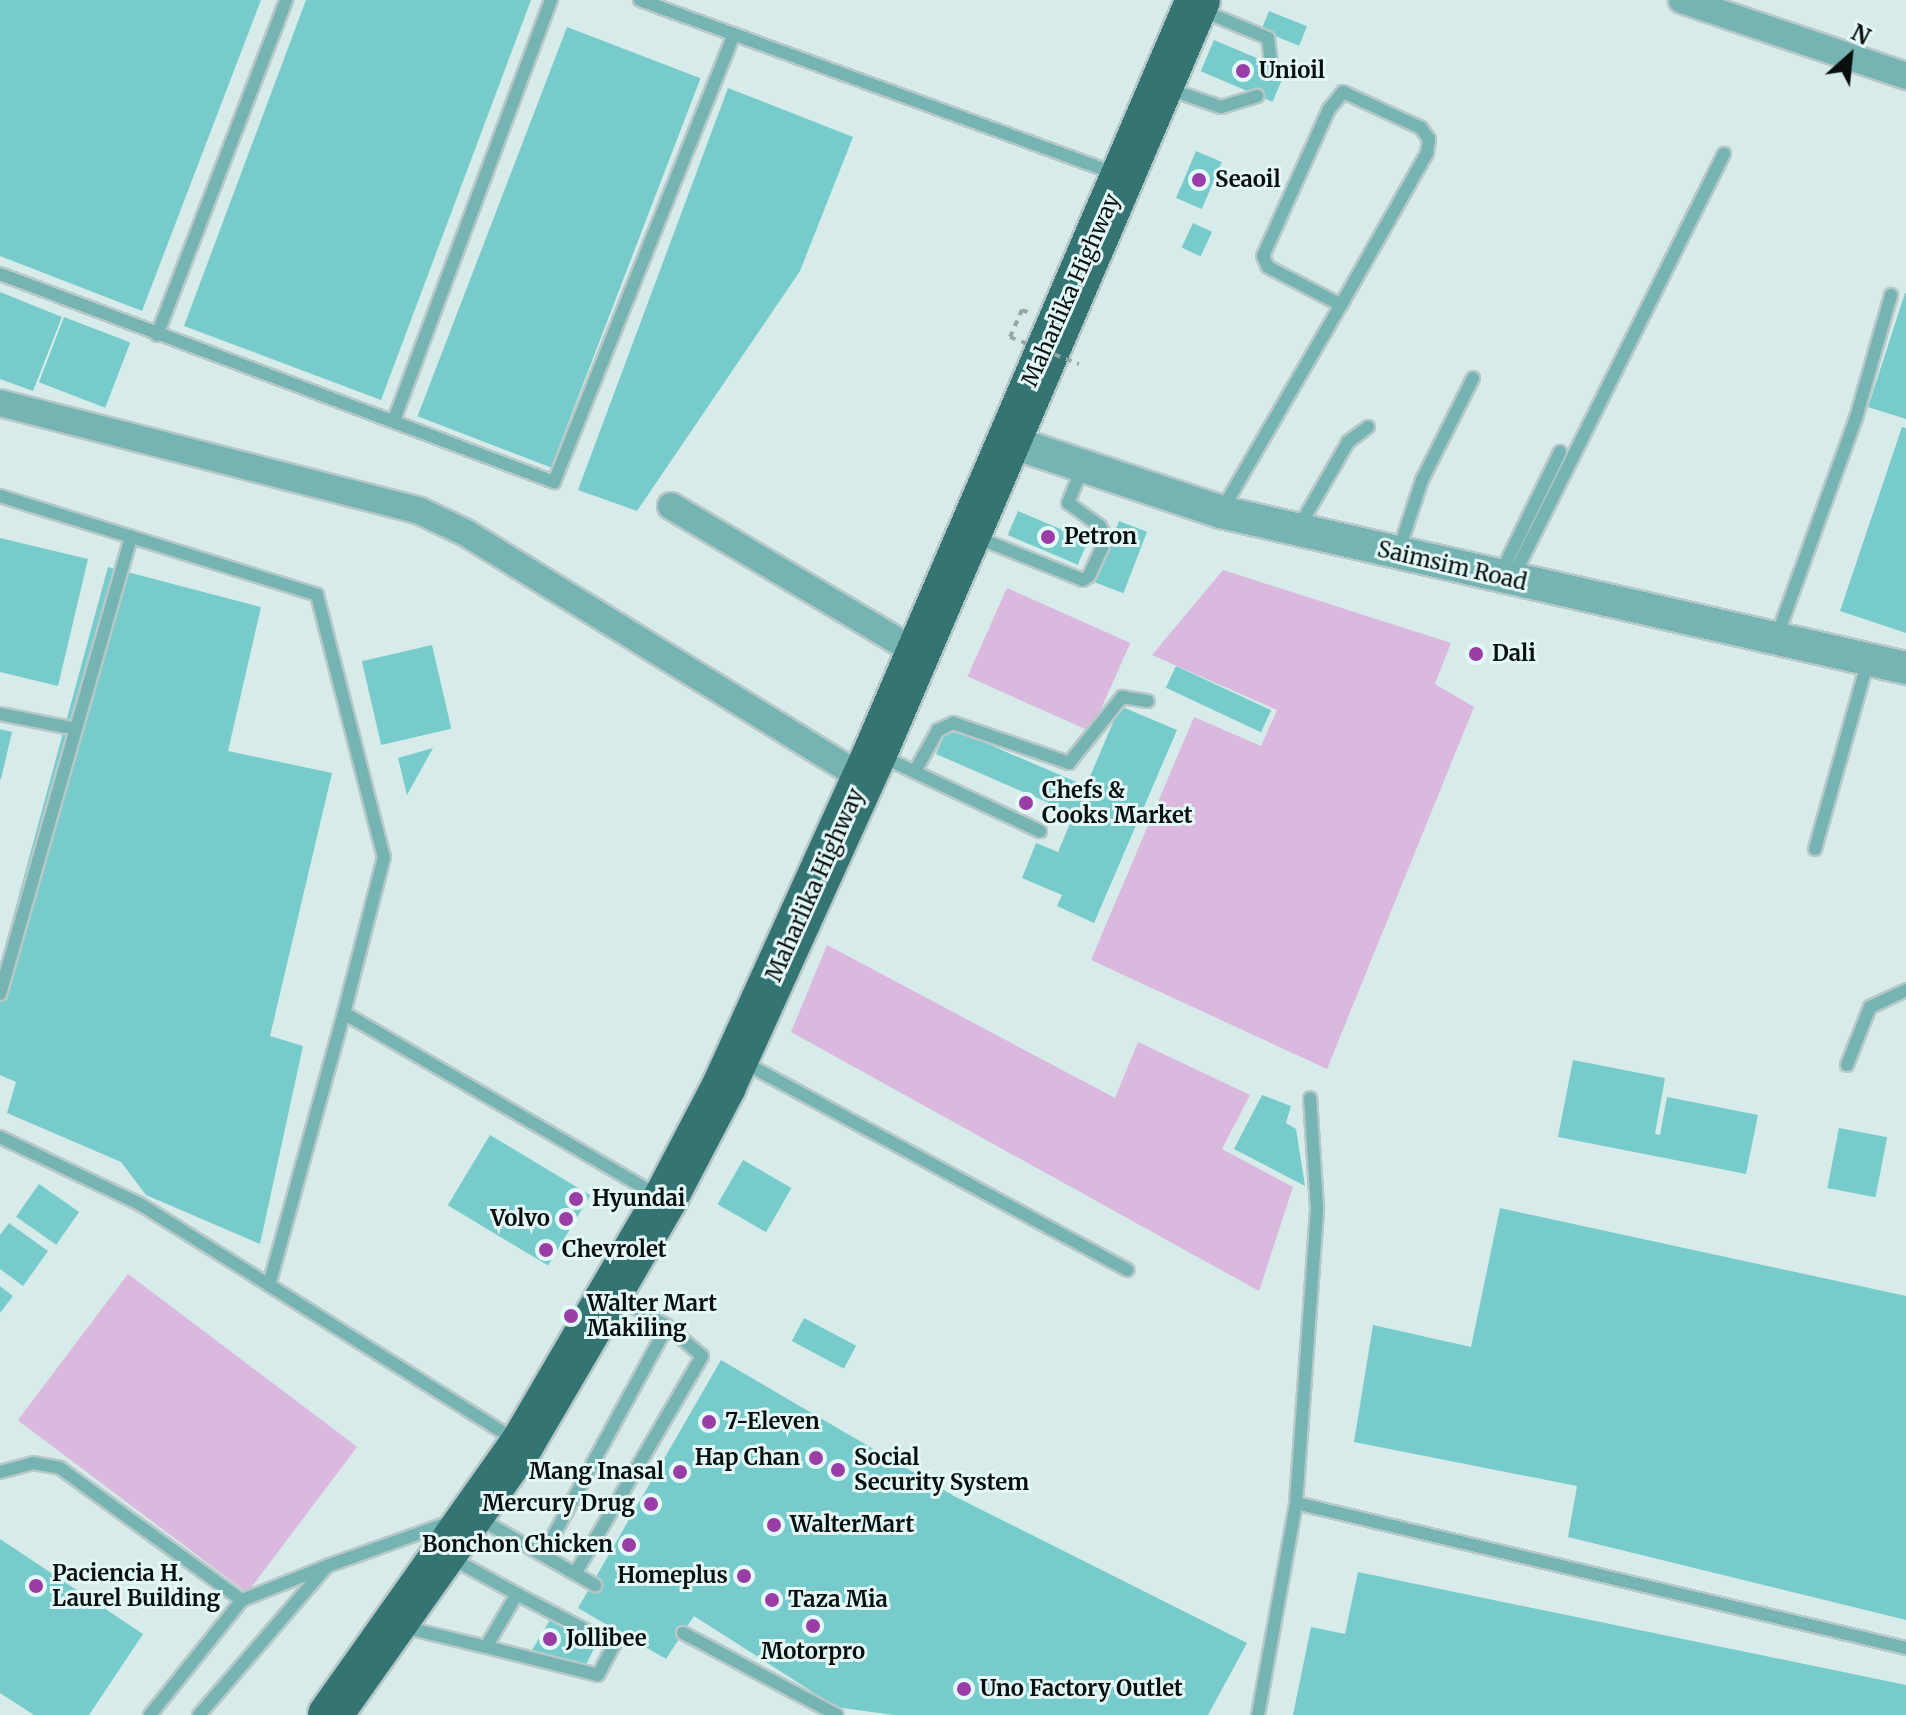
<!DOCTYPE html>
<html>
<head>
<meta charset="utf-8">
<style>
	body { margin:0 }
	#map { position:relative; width:1906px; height:1715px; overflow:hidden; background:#d7ebea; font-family:Merriweather,serif }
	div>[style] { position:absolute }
	.green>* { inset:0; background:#dbb8de; transform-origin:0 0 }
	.building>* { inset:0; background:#77cccb; transform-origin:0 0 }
	.path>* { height:4px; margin-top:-2px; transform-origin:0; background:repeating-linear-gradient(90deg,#97a7a6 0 6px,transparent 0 12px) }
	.roads { filter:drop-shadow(2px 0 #b6c8c7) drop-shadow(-2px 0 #b6c8c7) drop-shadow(0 2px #b6c8c7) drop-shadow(0 -2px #b6c8c7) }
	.service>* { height:12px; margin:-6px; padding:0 6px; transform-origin:6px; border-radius:6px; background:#75b4b3 }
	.minor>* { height:26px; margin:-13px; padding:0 13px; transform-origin:13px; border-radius:13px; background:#75b4b3 }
	.tertiary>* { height:32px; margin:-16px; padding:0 16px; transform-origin:16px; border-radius:16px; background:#75b4b3 }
	.trunk>* { height:44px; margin:-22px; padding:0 22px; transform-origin:22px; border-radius:22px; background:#347473 }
	.path-bridge>* { height:4px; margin-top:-2px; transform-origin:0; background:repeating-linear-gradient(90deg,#97a7a6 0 6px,transparent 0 12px) }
	.dots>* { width:22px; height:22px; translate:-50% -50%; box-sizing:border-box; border:4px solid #e4f8f8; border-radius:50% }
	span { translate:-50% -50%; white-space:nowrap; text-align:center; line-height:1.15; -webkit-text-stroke:6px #e4f8f8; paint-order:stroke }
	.poi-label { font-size:22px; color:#090f0f; font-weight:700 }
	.left { translate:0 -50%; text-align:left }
	.right { translate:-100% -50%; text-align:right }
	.street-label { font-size:22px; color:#090f0f }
	.north { position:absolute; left:1810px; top:16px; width:80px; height:80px; -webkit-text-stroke:6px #e4f8f8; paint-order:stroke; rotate:27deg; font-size:22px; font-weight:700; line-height:32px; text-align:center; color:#090f0f }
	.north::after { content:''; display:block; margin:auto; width:28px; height:36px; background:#090f0f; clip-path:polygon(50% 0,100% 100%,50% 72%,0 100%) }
</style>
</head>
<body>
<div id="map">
	<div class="green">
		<i style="clip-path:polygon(1223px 570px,1451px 643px,1435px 684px,1474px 707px,1327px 1069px,1091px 960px,1194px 717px,1261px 746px,1277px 710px,1152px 655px)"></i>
		<i style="left:1007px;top:588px;width:135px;height:97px;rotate:24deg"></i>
		<i style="clip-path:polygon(827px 945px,1115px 1098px,1138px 1042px,1250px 1095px,1222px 1149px,1293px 1187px,1259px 1291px,791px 1032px)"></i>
		<i style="left:128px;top:1274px;width:287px;height:183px;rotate:37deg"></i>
	</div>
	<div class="building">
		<i style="clip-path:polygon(0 0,261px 0,142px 311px,0 256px)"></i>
		<i style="clip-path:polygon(306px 0,531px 0,381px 400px,184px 326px)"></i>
		<i style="left:1269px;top:11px;width:41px;height:21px;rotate:22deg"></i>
		<i style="left:567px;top:27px;width:143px;height:417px;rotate:21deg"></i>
		<i style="left:1214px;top:40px;width:78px;height:34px;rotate:23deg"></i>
		<i style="clip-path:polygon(728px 88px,853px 137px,800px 271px,637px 511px,578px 490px)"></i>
		<i style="left:1196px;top:151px;width:28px;height:51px;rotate:23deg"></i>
		<i style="left:1193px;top:223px;width:21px;height:27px;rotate:25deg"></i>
		<i style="clip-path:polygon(0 292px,62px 317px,33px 391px,0 379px)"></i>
		<i style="clip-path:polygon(1905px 293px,1906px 293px,1906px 419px,1868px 407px)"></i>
		<i style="left:64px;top:317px;width:71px;height:70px;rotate:21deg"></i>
		<i style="clip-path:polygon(1902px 427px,1906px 428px,1906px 633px,1840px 611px)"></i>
		<i style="left:1018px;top:511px;width:76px;height:26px;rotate:23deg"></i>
		<i style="left:1119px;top:521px;width:30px;height:66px;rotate:21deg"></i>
		<i style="clip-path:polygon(0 538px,88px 559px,58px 686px,0 672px)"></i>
		<i style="clip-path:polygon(108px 567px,261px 607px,228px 751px,332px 773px,270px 1036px,303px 1046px,260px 1244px,146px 1195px,121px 1162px,7px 1113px,16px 1082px,0 1075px,0 965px)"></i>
		<i style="left:432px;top:645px;width:86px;height:72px;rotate:77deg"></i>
		<i style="left:1176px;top:666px;width:105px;height:24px;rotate:25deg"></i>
		<i style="clip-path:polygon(1120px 706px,1177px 730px,1094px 923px,1057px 906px,1062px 895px,1022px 878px,1036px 843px,1058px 852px,1074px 814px,936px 754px,948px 727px,1086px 786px)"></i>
		<i style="clip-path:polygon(0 729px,12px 732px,1px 779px,0 779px)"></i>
		<i style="clip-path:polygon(433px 748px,407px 795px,398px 758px)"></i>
		<i style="clip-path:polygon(1573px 1060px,1665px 1078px,1655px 1134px,1660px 1135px,1667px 1097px,1758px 1115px,1746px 1174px,1558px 1137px)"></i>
		<i style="clip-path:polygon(1262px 1095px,1291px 1106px,1286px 1123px,1296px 1129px,1305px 1186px,1234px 1149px)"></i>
		<i style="left:1839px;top:1128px;width:49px;height:61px;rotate:11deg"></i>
		<i style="left:490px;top:1135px;width:117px;height:82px;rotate:31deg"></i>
		<i style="left:743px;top:1160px;width:56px;height:51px;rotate:30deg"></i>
		<i style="left:39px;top:1184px;width:49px;height:40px;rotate:35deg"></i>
		<i style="clip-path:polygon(1500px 1208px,1906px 1296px,1906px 1620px,1568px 1537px,1577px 1486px,1354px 1442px,1373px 1325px,1471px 1347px)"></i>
		<i style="clip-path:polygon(9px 1223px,48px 1251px,23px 1286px,0 1269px,0 1235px)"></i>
		<i style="clip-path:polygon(0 1286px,13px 1296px,0 1313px)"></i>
		<i style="left:804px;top:1318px;width:59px;height:26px;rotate:28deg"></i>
		<i style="clip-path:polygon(721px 1360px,954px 1496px,1247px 1643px,1208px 1715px,893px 1715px,836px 1707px,694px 1616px,666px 1659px,578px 1608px)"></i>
		<i style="clip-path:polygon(0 1539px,143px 1634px,89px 1715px,34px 1715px,0 1693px)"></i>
		<i style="clip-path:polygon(1358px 1572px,1906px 1685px,1906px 1715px,1293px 1715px,1311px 1627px,1345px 1634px)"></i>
		<i style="clip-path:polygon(551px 1618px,597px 1642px,585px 1667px,532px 1650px)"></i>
	</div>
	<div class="path">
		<i style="left:1010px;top:337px;width:30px;rotate:-66deg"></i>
		<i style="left:1022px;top:310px;width:9px;rotate:21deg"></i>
	</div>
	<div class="roads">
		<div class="service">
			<i style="left:640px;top:0;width:505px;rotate:20.05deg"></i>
			<i style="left:1201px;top:10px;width:73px;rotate:22.7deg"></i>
			<i style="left:1268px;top:38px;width:26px;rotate:83deg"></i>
			<i style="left:1169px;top:89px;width:55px;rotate:19.1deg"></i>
			<i style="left:1221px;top:107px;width:38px;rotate:-17deg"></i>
			<i style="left:0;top:274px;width:592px;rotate:20.58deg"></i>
			<i style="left:554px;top:482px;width:482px;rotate:-68.1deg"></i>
			<i style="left:157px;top:335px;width:359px;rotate:-68.9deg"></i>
			<i style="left:394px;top:420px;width:448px;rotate:-69.5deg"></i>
			<i style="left:0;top:496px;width:332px;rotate:17.3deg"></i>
			<i style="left:317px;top:595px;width:270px;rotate:75.7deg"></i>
			<i style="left:384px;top:857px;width:161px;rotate:104.4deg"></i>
			<i style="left:344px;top:1013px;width:364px;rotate:30.2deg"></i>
			<i style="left:1222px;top:510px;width:237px;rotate:-59.9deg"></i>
			<i style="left:1341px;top:305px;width:175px;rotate:-60.5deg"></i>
			<i style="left:1427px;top:153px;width:14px;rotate:-82deg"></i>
			<i style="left:1429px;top:139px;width:14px;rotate:-126deg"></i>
			<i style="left:1421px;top:128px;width:86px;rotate:-155.2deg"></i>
			<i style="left:1343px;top:92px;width:22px;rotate:129deg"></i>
			<i style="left:1329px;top:109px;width:161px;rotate:114.2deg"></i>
			<i style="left:1263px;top:256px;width:12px;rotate:66deg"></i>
			<i style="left:1268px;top:267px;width:82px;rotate:27.5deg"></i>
			<i style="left:1299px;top:527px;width:98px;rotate:-60deg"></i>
			<i style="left:1348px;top:442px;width:25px;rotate:-37deg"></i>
			<i style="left:976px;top:537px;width:115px;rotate:21.9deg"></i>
			<i style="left:1083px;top:580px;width:7px;rotate:-34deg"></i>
			<i style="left:1089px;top:576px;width:41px;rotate:-65.3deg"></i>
			<i style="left:1106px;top:539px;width:14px;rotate:-115deg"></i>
			<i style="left:1100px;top:526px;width:39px;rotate:-144deg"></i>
			<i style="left:1068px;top:503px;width:38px;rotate:-68deg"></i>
			<i style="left:1399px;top:550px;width:74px;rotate:-71.8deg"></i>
			<i style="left:1422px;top:480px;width:114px;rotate:-63.4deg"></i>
			<i style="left:1500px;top:575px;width:137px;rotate:-64deg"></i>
			<i style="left:1513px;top:577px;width:473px;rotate:-63.5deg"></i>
			<i style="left:1777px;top:636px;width:232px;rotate:-70.1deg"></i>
			<i style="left:1856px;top:418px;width:128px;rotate:-74.1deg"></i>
			<i style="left:0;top:714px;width:77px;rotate:11.2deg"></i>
			<i style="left:881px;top:756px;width:176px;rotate:25.3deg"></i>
			<i style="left:915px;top:771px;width:47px;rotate:-60.7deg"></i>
			<i style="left:938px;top:730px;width:17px;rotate:-25deg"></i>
			<i style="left:953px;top:723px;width:123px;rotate:19deg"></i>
			<i style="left:1069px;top:763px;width:85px;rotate:-51.2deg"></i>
			<i style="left:1122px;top:697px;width:26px;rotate:9deg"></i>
			<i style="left:1815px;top:849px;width:196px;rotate:-74.3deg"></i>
			<i style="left:0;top:994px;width:476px;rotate:-74deg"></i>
			<i style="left:344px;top:1013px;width:282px;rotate:105.4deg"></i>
			<i style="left:269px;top:1285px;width:291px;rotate:32.2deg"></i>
			<i style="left:743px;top:1062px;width:437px;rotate:28.4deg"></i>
			<i style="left:1847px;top:1065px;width:62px;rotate:-68.4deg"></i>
			<i style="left:1870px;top:1007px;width:40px;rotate:-25deg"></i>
			<i style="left:0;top:1137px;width:155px;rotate:25.6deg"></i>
			<i style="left:140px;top:1204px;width:152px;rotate:32.1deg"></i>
			<i style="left:0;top:1472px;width:34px;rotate:-15deg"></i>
			<i style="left:33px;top:1463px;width:27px;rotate:10deg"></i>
			<i style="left:60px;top:1468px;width:225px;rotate:36deg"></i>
			<i style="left:1296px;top:1503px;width:627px;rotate:13.37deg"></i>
			<i style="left:480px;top:1519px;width:133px;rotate:29.9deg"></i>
			<i style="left:544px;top:1553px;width:258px;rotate:-61.5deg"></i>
			<i style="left:667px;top:1326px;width:59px;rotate:-150.4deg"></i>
			<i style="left:576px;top:1572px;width:250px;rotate:-59.7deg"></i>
			<i style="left:702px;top:1356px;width:46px;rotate:-139.4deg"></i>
			<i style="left:403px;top:1627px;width:85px;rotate:13.5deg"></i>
			<i style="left:486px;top:1647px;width:61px;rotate:-59.7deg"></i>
			<i style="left:517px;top:1594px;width:75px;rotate:-151.4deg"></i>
			<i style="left:683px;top:1633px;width:174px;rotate:28deg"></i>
			<i style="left:486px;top:1647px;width:115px;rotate:14deg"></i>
			<i style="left:598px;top:1675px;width:34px;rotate:-62deg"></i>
			<i style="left:614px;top:1645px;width:110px;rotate:-152.3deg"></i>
			<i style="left:150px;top:1715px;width:147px;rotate:-51.3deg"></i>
			<i style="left:242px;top:1600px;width:89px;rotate:-21.7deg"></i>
			<i style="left:199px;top:1715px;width:196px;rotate:-49.3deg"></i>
			<i style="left:327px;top:1566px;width:128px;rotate:-19.6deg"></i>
			<i style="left:1258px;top:1715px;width:215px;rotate:-79.8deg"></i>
			<i style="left:1296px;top:1503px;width:296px;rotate:-85.9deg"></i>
			<i style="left:1317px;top:1208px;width:110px;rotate:-93.6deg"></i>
		</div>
		<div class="minor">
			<i style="left:1682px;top:0;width:237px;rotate:18.7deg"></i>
			<i style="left:0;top:403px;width:434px;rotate:14.4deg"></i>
			<i style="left:420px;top:511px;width:51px;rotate:25.6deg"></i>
			<i style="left:466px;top:533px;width:467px;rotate:31.7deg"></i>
			<i style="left:671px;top:506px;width:285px;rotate:30.8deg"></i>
		</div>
		<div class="tertiary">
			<i style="left:1005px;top:440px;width:228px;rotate:18.4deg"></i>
			<i style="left:1221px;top:512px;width:703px;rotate:12.83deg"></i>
		</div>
		<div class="trunk">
			<i style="left:330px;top:1715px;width:332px;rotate:-54.7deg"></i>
			<i style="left:522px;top:1444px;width:284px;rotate:-59.7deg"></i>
			<i style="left:665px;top:1199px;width:127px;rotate:-62.4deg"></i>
			<i style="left:724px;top:1086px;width:366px;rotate:-65.6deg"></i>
			<i style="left:875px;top:753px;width:819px;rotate:-66.78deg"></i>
		</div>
	</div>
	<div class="path-bridge">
		<i style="left:1010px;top:337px;width:74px;rotate:21.4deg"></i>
	</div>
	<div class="dots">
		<i style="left:1243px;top:71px;background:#9b3da6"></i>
		<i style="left:1199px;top:180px;background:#9b3da6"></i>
		<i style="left:1048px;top:537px;background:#9b3da6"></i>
		<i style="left:1476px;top:654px;background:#9b3da6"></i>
		<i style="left:1026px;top:803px;background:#9b3da6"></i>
		<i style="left:576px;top:1199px;background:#9b3da6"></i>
		<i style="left:566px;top:1219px;background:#9b3da6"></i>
		<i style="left:546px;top:1250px;background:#9b3da6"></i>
		<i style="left:571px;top:1316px;background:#9b3da6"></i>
		<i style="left:709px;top:1422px;background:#9b3da6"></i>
		<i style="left:816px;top:1458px;background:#9b3da6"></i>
		<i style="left:838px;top:1470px;background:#9b3da6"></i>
		<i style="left:680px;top:1472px;background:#9b3da6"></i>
		<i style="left:651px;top:1504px;background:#9b3da6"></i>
		<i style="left:774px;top:1525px;background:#9b3da6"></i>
		<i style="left:629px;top:1545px;background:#9b3da6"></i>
		<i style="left:744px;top:1576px;background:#9b3da6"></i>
		<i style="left:36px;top:1586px;background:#9b3da6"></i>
		<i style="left:772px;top:1600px;background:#9b3da6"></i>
		<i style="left:813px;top:1626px;background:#9b3da6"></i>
		<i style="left:550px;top:1639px;background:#9b3da6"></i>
		<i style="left:964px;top:1689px;background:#9b3da6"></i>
	</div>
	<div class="poi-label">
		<span class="left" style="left:1259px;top:71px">Unioil</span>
		<span class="left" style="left:1215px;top:180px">Seaoil</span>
		<span class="left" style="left:1064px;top:537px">Petron</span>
		<span class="left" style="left:1492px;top:654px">Dali</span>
		<span class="left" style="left:1042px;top:803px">Chefs &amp;<br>Cooks Market</span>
		<span class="left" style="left:592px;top:1199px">Hyundai</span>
		<span class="right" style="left:550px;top:1219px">Volvo</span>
		<span class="left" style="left:562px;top:1250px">Chevrolet</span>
		<span class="left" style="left:587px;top:1316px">Walter Mart<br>Makiling</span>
		<span class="left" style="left:725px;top:1422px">7-Eleven</span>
		<span class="left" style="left:854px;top:1470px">Social<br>Security System</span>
		<span class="right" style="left:800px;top:1458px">Hap Chan</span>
		<span class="right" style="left:664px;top:1472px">Mang Inasal</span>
		<span class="right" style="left:635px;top:1504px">Mercury Drug</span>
		<span class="left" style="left:790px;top:1525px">WalterMart</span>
		<span class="right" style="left:613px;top:1545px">Bonchon Chicken</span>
		<span class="left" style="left:52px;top:1586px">Paciencia H.<br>Laurel Building</span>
		<span class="right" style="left:728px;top:1576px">Homeplus</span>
		<span class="left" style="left:788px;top:1600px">Taza Mia</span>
		<span class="left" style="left:566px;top:1639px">Jollibee</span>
		<span style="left:813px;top:1652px">Motorpro</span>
		<span class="left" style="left:980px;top:1689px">Uno Factory Outlet</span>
	</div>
	<div class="street-label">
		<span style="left:1071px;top:290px;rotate:-66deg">Maharlika Highway</span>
		<span style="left:1452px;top:566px;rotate:13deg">Saimsim Road</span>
		<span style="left:815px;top:885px;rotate:-66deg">Maharlika Highway</span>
	</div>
	<div class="north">N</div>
</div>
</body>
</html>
